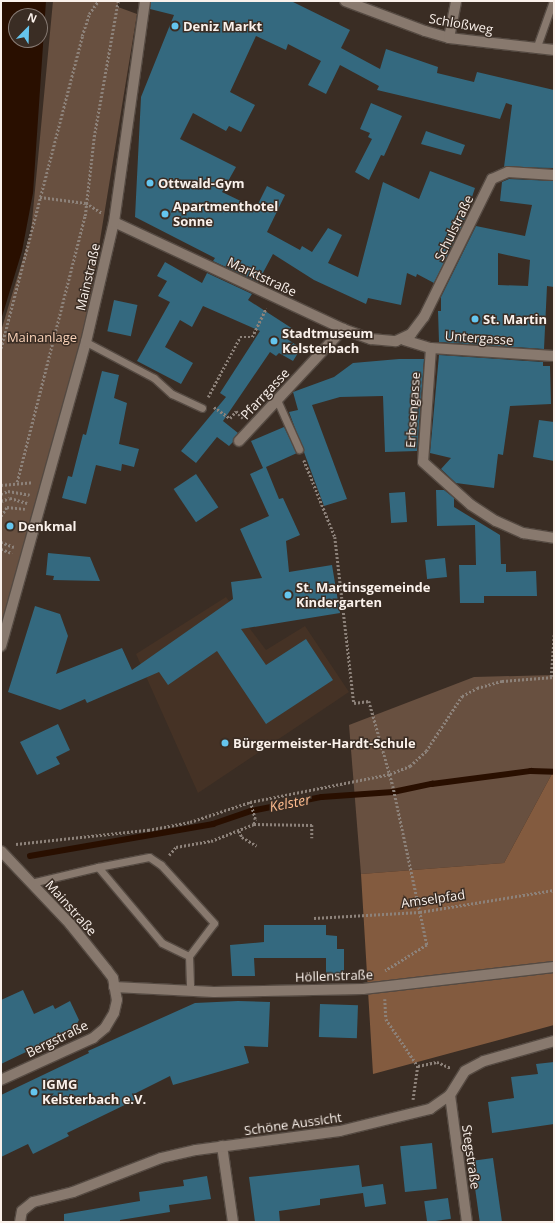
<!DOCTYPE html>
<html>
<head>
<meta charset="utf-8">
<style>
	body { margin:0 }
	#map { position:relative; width:555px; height:1223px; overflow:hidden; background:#3a2d24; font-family:"Open Sans",sans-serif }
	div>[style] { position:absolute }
	.built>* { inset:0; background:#453225 }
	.green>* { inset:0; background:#685040 }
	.forest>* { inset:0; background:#835b3f }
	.water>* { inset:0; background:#290f00 }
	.stream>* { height:5.5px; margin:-2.75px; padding:0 2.75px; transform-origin:2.75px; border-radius:2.75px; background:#290f00 }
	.building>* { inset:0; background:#34697f; transform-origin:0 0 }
	.path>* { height:2.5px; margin-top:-1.25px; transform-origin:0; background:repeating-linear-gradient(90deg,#8d827a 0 2px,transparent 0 4px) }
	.roads { filter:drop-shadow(1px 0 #554a42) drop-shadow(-1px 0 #554a42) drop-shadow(0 1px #554a42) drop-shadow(0 -1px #554a42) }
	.lane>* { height:7px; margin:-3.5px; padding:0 3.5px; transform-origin:3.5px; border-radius:3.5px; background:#88796e }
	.street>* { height:10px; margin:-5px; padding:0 5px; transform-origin:5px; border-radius:5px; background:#88796e }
	.secondary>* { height:10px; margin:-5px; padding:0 5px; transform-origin:5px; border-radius:5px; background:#88796e }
	.dots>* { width:11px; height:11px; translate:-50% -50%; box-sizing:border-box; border:2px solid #3a2d24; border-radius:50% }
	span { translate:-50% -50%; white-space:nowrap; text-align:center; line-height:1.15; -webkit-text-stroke:3px #3a2d24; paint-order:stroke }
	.street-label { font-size:13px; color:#faf1eb }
	.poi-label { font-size:13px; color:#faf1eb; font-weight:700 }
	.left { translate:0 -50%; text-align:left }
	.park-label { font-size:13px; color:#fbd3b8 }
	.water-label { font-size:14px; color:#fcba8d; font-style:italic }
	.frame { position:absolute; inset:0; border:2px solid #faf1eb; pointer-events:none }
	.north { position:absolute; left:8px; top:8px; width:40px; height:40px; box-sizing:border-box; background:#3a2d24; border:1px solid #877b74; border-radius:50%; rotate:23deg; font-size:11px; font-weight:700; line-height:16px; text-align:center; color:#faf1eb }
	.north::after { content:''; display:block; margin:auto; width:14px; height:18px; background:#65c5ee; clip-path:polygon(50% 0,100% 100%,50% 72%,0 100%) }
</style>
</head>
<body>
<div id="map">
	<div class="built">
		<i style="clip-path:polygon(226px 597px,266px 650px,305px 626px,349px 692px,198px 793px,136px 654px)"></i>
	</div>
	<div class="green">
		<i style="clip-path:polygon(53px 1px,118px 1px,118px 7px,137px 14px,83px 344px,1px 636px,1px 331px,31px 232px)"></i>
		<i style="clip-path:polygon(554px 675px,554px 770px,504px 863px,361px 874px,349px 725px,474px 677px)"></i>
	</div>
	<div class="forest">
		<i style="clip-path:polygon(554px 770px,554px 1025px,373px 1074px,361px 874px,504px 863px)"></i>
	</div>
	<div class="water">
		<i style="clip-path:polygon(evenodd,1px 1px,46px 1px,33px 193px,22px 251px,1px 320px,1px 1px,16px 16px,40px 16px,40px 40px,16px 40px,16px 16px)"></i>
	</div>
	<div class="stream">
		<i style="left:30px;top:856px;width:186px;rotate:-9.9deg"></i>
		<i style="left:213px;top:824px;width:40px;rotate:-18.9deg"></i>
		<i style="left:251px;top:811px;width:72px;rotate:-11.2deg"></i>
		<i style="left:322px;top:797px;width:71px;rotate:-4deg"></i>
		<i style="left:393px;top:792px;width:40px;rotate:-12deg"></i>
		<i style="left:432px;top:784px;width:100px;rotate:-7.5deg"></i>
		<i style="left:531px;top:771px;width:23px;rotate:2deg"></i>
	</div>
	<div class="building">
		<i style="clip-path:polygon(151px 1px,291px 1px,350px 30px,341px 48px,380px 69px,386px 49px,438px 67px,437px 73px,474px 82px,477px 72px,554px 90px,554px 168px,504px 167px,512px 105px,506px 103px,500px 119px,377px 90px,379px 86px,340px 65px,326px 94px,308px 85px,321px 61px,288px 44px,286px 50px,256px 36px,230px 92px,255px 105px,241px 132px,229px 126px,226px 131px,193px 113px,180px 139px,236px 167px,222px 192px,249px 205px,250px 203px,257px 206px,267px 186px,285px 195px,267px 232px,300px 250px,302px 246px,312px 252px,328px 228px,342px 235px,328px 263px,358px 277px,383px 182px,419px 199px,430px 171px,475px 188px,463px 224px,434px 283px,417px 274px,416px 277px,407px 273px,401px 305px,368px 298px,366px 304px,314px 280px,273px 254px,258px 282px,213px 261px,215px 258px,135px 217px,141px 97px,174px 15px,150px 9px)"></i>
		<i style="clip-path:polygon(371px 103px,402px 116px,384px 156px,381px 155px,369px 180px,355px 172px,372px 139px,368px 137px,370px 133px,360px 129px)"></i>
		<i style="clip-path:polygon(426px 131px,465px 145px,461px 155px,421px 144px)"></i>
		<i style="clip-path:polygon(evenodd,509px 179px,554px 181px,554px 287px,547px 286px,544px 349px,439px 342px,438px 311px,441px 311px,441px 297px,476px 226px,525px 236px,532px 205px,500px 201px,502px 182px,509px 179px,498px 253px,530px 260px,528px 286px,498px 285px,498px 253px)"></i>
		<i style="clip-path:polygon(165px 262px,202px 283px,207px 273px,252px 294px,248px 300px,293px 329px,287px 339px,301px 348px,293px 361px,279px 353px,276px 356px,270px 352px,223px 421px,238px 433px,233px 442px,229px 446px,217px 437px,196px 463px,181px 451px,226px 397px,220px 393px,260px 331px,203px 306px,192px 327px,180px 320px,165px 347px,193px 363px,181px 384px,137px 361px,170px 302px,158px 296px,167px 281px,157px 276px)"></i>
		<i style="left:114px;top:300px;width:24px;height:32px;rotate:12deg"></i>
		<i style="clip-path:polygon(439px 355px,543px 362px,543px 366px,550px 366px,551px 404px,510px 406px,503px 455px,498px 454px,494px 488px,456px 483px,441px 469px,451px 458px,430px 453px)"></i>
		<i style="clip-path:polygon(399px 359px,424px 359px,417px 451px,385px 452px,383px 396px,340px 397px,312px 405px,347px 499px,324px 506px,289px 412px,298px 410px,293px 392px,334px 377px,353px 363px)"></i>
		<i style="clip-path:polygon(102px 371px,119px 375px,114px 398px,127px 403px,119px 444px,139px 449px,134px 467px,122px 464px,121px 471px,96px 465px,86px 504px,62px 498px,68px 476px,72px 477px,83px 434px,86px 435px)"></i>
		<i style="clip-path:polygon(539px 420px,554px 422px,554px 461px,533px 457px)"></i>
		<i style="clip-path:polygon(284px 427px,297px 453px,266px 467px,279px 499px,283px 498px,300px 535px,286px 541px,289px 572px,332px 565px,340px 613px,241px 629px,266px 665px,306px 639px,333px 680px,266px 724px,217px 651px,168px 685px,159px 672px,87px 703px,85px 699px,60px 710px,8px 692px,35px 606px,60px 614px,68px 636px,56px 674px,122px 648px,132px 670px,233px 599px,231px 582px,262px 578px,240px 529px,269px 516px,250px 474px,263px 468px,251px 441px)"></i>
		<i style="left:196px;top:474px;width:40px;height:27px;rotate:56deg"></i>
		<i style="clip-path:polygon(436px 490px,444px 490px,454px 498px,454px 507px,500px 535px,501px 564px,506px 564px,506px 572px,536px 571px,537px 596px,484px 596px,484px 603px,460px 603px,459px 565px,476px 565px,475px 525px,437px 526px)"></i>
		<i style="left:405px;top:492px;width:30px;height:16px;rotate:86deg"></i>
		<i style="clip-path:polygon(48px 553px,90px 557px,100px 581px,53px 580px,54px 576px,46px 575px)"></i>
		<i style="left:445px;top:558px;width:19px;height:20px;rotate:84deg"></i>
		<i style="clip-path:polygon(58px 724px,70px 750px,56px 757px,60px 764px,37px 775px,20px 742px)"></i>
		<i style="clip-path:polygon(264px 925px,326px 925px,326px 935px,337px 936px,337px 949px,344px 949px,344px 977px,326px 976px,326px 958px,254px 958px,255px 976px,232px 976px,230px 945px,264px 942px)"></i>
		<i style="clip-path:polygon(23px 990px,34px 1014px,53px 1005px,55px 1009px,70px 1001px,79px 1020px,74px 1029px,1px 1064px,1px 1000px)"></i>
		<i style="clip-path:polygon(238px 1001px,270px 1002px,268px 1047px,244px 1046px,249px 1063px,173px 1085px,170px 1076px,134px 1094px,137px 1099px,67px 1133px,69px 1136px,33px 1154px,28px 1144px,1px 1157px,1px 1095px,89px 1053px,88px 1051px,195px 1003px)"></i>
		<i style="left:320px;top:1004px;width:38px;height:33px;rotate:2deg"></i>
		<i style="clip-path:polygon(554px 1062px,554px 1124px,492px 1133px,488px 1102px,514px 1098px,511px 1077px,538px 1074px,536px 1064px)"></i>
		<i style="left:432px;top:1143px;width:46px;height:32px;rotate:84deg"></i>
		<i style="left:493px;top:1158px;width:65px;height:22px;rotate:82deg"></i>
		<i style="clip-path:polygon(359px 1165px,362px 1187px,383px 1184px,386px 1204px,365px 1207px,363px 1193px,320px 1199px,320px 1205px,279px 1211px,280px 1222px,255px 1222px,249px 1177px)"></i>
		<i style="clip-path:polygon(207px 1176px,211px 1199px,169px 1205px,170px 1212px,120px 1220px,120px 1222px,64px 1222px,64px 1214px,140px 1201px,139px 1192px,184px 1186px,183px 1180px)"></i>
		<i style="left:448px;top:1198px;width:21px;height:24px;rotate:82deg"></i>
	</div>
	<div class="path">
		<i style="left:40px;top:197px;width:46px;rotate:7.4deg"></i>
		<i style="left:86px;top:203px;width:19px;rotate:32deg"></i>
		<i style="left:1px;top:348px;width:322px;rotate:-75.4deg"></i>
		<i style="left:82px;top:36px;width:23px;rotate:-72deg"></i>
		<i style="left:89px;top:14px;width:16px;rotate:-55deg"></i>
		<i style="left:208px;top:397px;width:68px;rotate:-61.9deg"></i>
		<i style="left:240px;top:337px;width:12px"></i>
		<i style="left:252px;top:337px;width:32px;rotate:-64deg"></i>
		<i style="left:214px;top:407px;width:19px;rotate:35deg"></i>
		<i style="left:230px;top:418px;width:9px;rotate:-49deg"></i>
		<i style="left:236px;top:411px;width:10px;rotate:45deg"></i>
		<i style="left:304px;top:460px;width:83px;rotate:68.1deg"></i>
		<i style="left:335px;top:537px;width:167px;rotate:83.5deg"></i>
		<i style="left:354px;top:703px;width:15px;rotate:-8deg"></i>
		<i style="left:369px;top:701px;width:88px;rotate:74.2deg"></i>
		<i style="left:393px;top:786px;width:163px;rotate:77.9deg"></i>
		<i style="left:427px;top:945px;width:49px;rotate:148.2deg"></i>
		<i style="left:17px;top:482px;width:275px;rotate:-75.7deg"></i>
		<i style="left:85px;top:216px;width:80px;rotate:-83.5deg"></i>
		<i style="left:94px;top:137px;width:138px;rotate:-80deg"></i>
		<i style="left:1px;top:485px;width:32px;rotate:-5deg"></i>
		<i style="left:1px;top:494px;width:8px;rotate:-23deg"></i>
		<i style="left:8px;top:491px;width:22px;rotate:10deg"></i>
		<i style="left:1px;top:501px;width:9px;rotate:-18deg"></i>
		<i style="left:10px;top:498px;width:18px;rotate:16deg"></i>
		<i style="left:1px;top:516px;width:11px;rotate:-56deg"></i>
		<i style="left:7px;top:507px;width:18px;rotate:6deg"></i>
		<i style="left:1px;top:542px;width:14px;rotate:21deg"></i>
		<i style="left:1px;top:549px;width:12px;rotate:20deg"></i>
		<i style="left:551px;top:677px;width:43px;rotate:-86deg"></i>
		<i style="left:254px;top:824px;width:58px;rotate:1deg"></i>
		<i style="left:312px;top:825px;width:13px;rotate:90deg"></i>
		<i style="left:239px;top:831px;width:7px;rotate:63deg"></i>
		<i style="left:242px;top:837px;width:17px;rotate:31deg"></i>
		<i style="left:16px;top:844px;width:133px;rotate:-6.1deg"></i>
		<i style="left:148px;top:830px;width:43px;rotate:-10.8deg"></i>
		<i style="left:190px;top:822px;width:63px;rotate:-18.4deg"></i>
		<i style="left:250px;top:802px;width:143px;rotate:-11.3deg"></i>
		<i style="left:390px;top:774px;width:22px;rotate:-22deg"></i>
		<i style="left:410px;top:766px;width:22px;rotate:-43deg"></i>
		<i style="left:426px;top:751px;width:66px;rotate:-56.8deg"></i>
		<i style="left:462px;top:696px;width:17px;rotate:-28deg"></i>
		<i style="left:477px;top:688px;width:26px;rotate:-16deg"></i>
		<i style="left:502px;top:681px;width:52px;rotate:-4.4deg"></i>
		<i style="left:169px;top:855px;width:11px;rotate:-49deg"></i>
		<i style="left:176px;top:847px;width:36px;rotate:-10deg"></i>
		<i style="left:211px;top:841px;width:46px;rotate:-21.6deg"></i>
		<i style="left:254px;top:824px;width:5px;rotate:-79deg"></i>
		<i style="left:255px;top:819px;width:18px;rotate:-106deg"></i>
		<i style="left:314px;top:918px;width:106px;rotate:-3.2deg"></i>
		<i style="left:420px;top:912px;width:136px;rotate:-9.3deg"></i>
		<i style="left:385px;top:999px;width:20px;rotate:87deg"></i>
		<i style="left:386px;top:1019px;width:57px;rotate:55.8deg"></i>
		<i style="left:418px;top:1066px;width:34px;rotate:98deg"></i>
		<i style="left:418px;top:1066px;width:19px;rotate:-12deg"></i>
		<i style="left:437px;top:1062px;width:15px;rotate:23deg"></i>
	</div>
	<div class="roads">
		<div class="lane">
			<i style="left:536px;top:49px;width:51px;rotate:-70.5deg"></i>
			<i style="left:86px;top:342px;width:77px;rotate:27.9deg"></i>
			<i style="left:154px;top:378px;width:24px;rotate:42deg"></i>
			<i style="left:172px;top:394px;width:33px;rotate:25deg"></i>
			<i style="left:277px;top:400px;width:54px;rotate:65.8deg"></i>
			<i style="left:31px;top:883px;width:69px;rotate:-13.4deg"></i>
			<i style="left:98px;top:867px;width:99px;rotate:49.9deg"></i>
			<i style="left:162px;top:943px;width:30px;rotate:26deg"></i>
			<i style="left:189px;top:956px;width:41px;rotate:-52.9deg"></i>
			<i style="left:214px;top:923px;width:79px;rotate:-132.4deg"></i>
			<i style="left:161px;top:865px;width:14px;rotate:-146deg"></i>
			<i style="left:149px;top:857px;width:52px;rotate:168.9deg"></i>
			<i style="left:189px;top:956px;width:34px;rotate:88deg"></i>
		</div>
		<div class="street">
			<i style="left:345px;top:1px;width:85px;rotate:20.6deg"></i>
			<i style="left:425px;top:31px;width:25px;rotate:16deg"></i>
			<i style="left:449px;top:38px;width:106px;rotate:6.5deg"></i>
			<i style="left:449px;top:38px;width:38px;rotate:-79deg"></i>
			<i style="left:114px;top:222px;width:253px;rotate:25deg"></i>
			<i style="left:343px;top:329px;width:30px;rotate:20deg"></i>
			<i style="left:371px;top:339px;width:25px;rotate:5deg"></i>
			<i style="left:396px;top:341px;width:17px;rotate:-25deg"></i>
			<i style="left:411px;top:334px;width:21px;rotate:-53deg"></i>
			<i style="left:424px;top:317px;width:154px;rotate:-63.8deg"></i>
			<i style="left:492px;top:179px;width:17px;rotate:-24deg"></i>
			<i style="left:508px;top:172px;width:46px;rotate:3.7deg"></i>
			<i style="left:404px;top:340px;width:28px;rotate:17deg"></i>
			<i style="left:431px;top:348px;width:123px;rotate:3.7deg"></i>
			<i style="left:431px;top:348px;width:114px;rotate:94deg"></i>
			<i style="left:423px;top:462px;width:64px;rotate:41.9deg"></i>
			<i style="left:471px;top:505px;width:30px;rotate:33deg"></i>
			<i style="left:496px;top:521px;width:30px;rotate:24deg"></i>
			<i style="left:523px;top:533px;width:31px;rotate:9deg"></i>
			<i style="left:239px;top:441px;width:153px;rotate:-47.1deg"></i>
			<i style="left:114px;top:987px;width:100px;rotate:2.9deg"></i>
			<i style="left:214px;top:992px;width:149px;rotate:-1.2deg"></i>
			<i style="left:363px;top:989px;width:192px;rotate:-6.6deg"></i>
			<i style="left:450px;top:1095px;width:128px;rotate:82.4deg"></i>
			<i style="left:222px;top:1146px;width:77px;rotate:81.8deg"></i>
			<i style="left:20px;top:1222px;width:11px;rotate:-80deg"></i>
			<i style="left:22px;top:1211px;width:14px;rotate:-39deg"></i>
			<i style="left:33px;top:1202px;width:41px;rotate:-14deg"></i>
			<i style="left:73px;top:1192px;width:94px;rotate:-21.1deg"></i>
			<i style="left:161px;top:1158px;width:36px;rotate:-13deg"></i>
			<i style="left:196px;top:1150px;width:145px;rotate:-7.5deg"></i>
			<i style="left:340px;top:1131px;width:93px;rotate:-13.7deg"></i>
			<i style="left:430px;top:1109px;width:24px;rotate:-35deg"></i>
			<i style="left:450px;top:1095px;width:28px;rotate:-58deg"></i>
			<i style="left:465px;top:1071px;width:21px;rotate:-28deg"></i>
			<i style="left:484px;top:1061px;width:73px;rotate:-15.9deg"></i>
		</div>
		<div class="secondary">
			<i style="left:1px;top:646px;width:316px;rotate:-74.4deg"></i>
			<i style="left:86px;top:342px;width:123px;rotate:-76.9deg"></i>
			<i style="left:114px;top:222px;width:223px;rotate:-82deg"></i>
			<i style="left:1px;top:851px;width:100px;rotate:46.6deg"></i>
			<i style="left:70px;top:924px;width:59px;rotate:51.2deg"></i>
			<i style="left:107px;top:970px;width:10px;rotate:53deg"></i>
			<i style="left:113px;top:978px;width:22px;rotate:80deg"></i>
			<i style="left:117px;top:1000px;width:13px;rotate:103deg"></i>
			<i style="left:114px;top:1013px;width:17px;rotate:121deg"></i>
			<i style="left:105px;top:1028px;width:16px;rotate:140deg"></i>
			<i style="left:93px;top:1038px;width:101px;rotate:155.5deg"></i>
		</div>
	</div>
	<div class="dots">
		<i style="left:175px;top:26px;background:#65c5ee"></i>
		<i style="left:150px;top:183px;background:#65c5ee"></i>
		<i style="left:165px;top:214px;background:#65c5ee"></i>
		<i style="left:475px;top:319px;background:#65c5ee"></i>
		<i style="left:274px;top:341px;background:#65c5ee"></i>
		<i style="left:10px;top:526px;background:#65c5ee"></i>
		<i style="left:288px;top:595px;background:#65c5ee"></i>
		<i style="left:225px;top:743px;background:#65c5ee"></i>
		<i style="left:34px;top:1092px;background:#65c5ee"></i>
	</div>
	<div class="street-label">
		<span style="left:461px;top:24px;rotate:10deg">Schloßweg</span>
		<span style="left:454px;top:228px;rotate:-64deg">Schulstraße</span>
		<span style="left:88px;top:277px;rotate:-77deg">Mainstraße</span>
		<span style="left:262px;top:277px;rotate:25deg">Marktstraße</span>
		<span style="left:479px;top:338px;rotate:4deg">Untergasse</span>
		<span style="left:265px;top:394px;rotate:-47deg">Pfarrgasse</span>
		<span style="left:413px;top:410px;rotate:-86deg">Erbsengasse</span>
		<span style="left:433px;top:899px;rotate:-8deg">Amselpfad</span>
		<span style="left:71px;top:908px;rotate:48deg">Mainstraße</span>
		<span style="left:334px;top:976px;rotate:-2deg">Höllenstraße</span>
		<span style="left:57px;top:1039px;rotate:-26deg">Bergstraße</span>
		<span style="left:293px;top:1124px;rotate:-8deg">Schöne Aussicht</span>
		<span style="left:471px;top:1157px;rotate:82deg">Stegstraße</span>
	</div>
	<div class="poi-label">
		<span class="left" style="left:183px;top:26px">Deniz Markt</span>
		<span class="left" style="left:158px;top:183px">Ottwald-Gym</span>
		<span class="left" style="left:173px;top:214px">Apartmenthotel<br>Sonne</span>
		<span class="left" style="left:483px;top:319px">St. Martin</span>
		<span class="left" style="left:282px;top:341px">Stadtmuseum<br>Kelsterbach</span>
		<span class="left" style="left:18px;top:526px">Denkmal</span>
		<span class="left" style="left:296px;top:595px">St. Martinsgemeinde<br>Kindergarten</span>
		<span class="left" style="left:233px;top:743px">Bürgermeister-Hardt-Schule</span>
		<span class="left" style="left:42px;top:1092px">IGMG<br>Kelsterbach e.V.</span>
	</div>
	<div class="park-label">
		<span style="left:42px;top:337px">Mainanlage</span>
	</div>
	<div class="water-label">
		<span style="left:290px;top:803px;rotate:-11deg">Kelster</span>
	</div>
	<div class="frame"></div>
	<div class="north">N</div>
</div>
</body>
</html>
